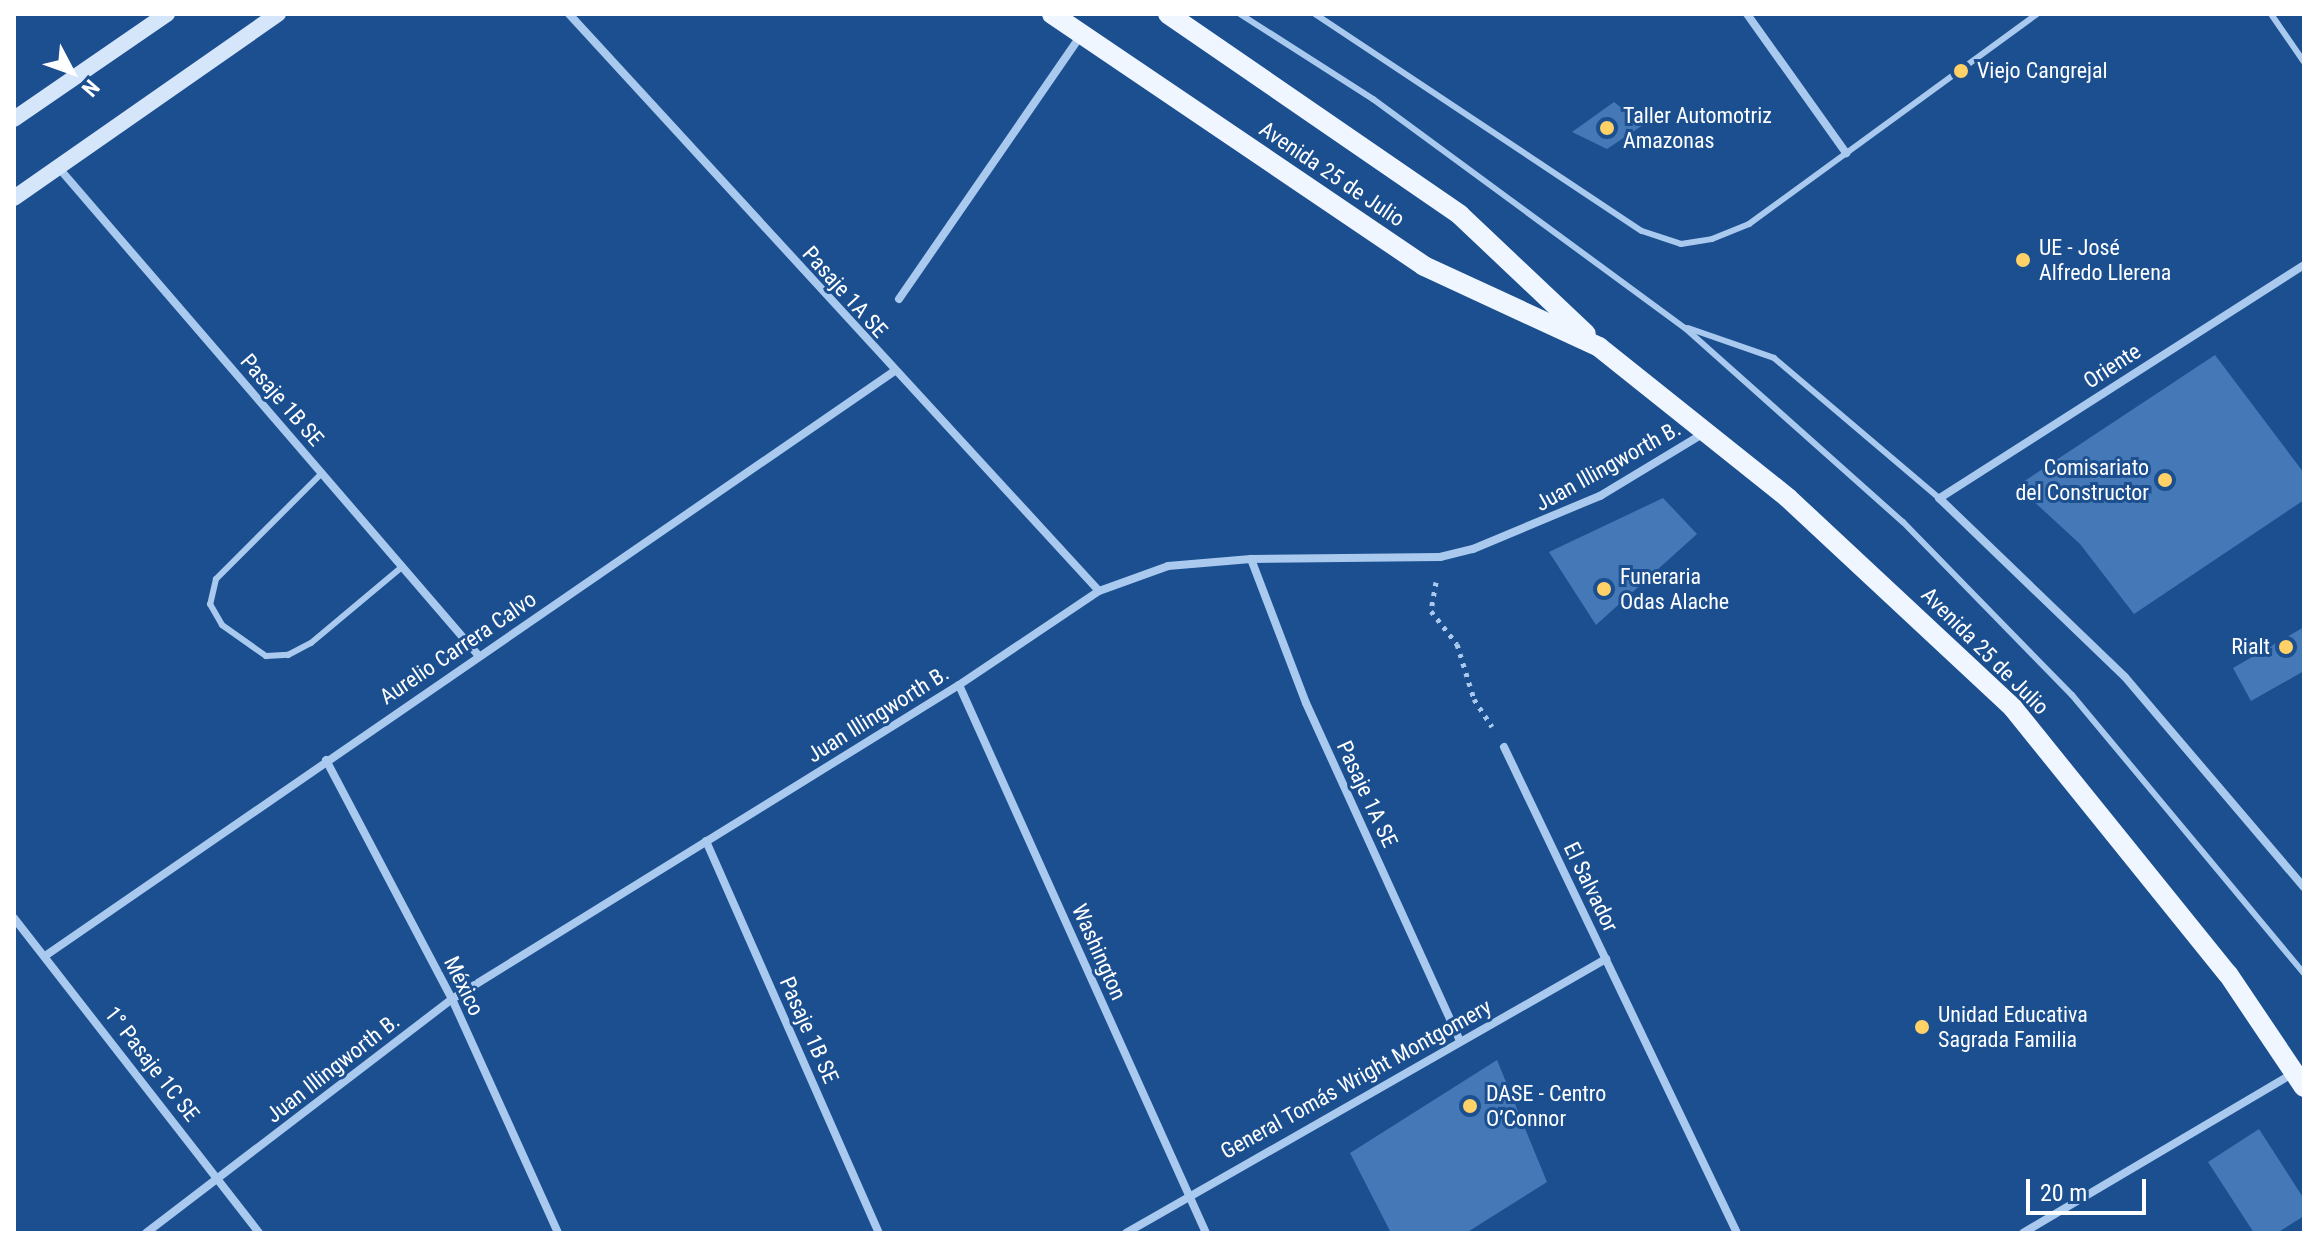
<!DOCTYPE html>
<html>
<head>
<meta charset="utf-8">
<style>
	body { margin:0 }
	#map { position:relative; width:2318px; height:1247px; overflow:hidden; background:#1b4f8f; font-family:"Roboto Condensed",sans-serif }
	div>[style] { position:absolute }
	.building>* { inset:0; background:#4478b7 }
	.path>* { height:5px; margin-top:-2.5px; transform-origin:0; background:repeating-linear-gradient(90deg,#a9c9ee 0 4px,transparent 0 10px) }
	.service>* { height:6px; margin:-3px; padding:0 3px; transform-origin:3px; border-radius:3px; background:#a9c9ee }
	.minor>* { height:8px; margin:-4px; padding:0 4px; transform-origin:4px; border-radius:4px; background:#a9c9ee }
	.secondary>* { height:16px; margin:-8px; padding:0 8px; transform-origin:8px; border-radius:8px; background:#d6e6fa }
	.primary>* { height:20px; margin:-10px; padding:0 10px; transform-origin:10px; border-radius:10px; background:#f0f6ff }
	.dots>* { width:22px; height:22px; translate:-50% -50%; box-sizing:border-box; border:4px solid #1b4f8f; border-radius:50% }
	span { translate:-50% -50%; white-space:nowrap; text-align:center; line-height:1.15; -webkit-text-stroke:6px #1b4f8f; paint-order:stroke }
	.poi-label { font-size:22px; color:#fff }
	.left { translate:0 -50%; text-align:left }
	.right { translate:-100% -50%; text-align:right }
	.street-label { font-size:22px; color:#fff }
	.frame { position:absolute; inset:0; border:16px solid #fff; pointer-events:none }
	.north { position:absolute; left:32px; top:32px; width:80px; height:80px; -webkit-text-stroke:6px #1b4f8f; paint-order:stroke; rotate:131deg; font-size:22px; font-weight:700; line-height:32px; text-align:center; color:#fff }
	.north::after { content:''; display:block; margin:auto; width:28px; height:36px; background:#fff; clip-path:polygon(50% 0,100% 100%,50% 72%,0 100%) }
	.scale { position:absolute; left:2026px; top:1179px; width:120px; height:36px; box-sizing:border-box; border:4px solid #fff; border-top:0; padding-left:10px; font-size:24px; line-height:28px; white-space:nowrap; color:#fff; -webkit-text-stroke:6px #1b4f8f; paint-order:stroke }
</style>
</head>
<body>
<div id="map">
	<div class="building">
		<i style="clip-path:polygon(1614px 102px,1643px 125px,1607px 149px,1572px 132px)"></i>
		<i style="clip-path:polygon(2215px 355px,2304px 473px,2304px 500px,2134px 614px,2080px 544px,2017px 486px)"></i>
		<i style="clip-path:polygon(1663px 498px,1697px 534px,1596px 625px,1549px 552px)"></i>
		<i style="clip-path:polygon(2304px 627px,2304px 671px,2251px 701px,2233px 668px)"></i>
		<i style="clip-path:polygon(1497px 1060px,1547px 1182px,1466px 1233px,1391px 1233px,1350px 1153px)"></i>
		<i style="clip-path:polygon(2259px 1129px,2304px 1199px,2304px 1216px,2277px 1233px,2254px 1233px,2208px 1162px)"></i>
	</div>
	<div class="path">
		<i style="left:1436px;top:582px;width:29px;rotate:100deg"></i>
		<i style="left:1431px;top:611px;width:42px;rotate:51.8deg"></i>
		<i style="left:1457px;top:644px;width:58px;rotate:72.8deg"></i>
		<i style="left:1474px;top:699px;width:33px;rotate:57deg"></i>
	</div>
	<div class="service">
		<i style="left:1240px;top:14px;width:158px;rotate:32.6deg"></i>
		<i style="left:1373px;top:99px;width:387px;rotate:36.3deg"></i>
		<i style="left:1685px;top:328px;width:292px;rotate:41.7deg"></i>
		<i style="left:1903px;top:522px;width:242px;rotate:45.7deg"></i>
		<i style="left:2072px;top:695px;width:362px;rotate:50.2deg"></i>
		<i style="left:1315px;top:14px;width:392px;rotate:33.6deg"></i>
		<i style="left:1642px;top:231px;width:41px;rotate:18.4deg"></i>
		<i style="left:1681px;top:244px;width:31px;rotate:-9deg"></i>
		<i style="left:1712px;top:239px;width:40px;rotate:-22deg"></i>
		<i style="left:1749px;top:224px;width:356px;rotate:-36.1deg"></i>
		<i style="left:2271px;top:14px;width:58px;rotate:55.5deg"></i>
		<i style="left:1688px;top:328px;width:91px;rotate:19.2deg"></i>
		<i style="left:1774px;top:358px;width:216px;rotate:40.3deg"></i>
		<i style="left:322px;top:473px;width:150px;rotate:135deg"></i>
		<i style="left:216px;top:579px;width:26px;rotate:103deg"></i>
		<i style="left:210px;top:604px;width:24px;rotate:60deg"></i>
		<i style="left:222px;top:625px;width:54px;rotate:35.2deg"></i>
		<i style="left:266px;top:656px;width:22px;rotate:-3deg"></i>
		<i style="left:288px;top:655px;width:26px;rotate:-28deg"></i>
		<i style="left:311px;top:643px;width:119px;rotate:-39.9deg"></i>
	</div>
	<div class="minor">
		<i style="left:569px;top:14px;width:783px;rotate:47.43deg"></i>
		<i style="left:1747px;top:14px;width:171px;rotate:54.5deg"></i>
		<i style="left:58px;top:167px;width:645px;rotate:49.27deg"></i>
		<i style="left:2304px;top:265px;width:433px;rotate:147.4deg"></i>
		<i style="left:1939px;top:498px;width:258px;rotate:43.9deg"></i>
		<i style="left:2125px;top:677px;width:276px;rotate:49.6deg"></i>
		<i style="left:899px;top:299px;width:321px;rotate:-55.4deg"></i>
		<i style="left:1251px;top:559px;width:154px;rotate:69.1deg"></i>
		<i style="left:1306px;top:703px;width:371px;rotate:65.5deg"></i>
		<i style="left:959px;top:685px;width:601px;rotate:65.74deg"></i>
		<i style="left:1504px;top:747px;width:539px;rotate:64.39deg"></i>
		<i style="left:326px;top:760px;width:270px;rotate:62.2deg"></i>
		<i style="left:452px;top:999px;width:257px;rotate:65.6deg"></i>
		<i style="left:706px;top:841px;width:428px;rotate:66.2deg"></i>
		<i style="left:14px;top:918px;width:399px;rotate:52.1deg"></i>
		<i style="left:45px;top:956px;width:1030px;rotate:-34.55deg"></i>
		<i style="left:146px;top:1233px;width:385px;rotate:-37.4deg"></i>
		<i style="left:452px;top:999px;width:596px;rotate:-31.77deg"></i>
		<i style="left:959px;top:685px;width:169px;rotate:-33.9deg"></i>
		<i style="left:1099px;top:591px;width:73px;rotate:-19.9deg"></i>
		<i style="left:1168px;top:566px;width:83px;rotate:-4.8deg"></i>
		<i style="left:1251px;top:559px;width:189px;rotate:-0.6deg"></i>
		<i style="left:1440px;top:557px;width:34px;rotate:-14deg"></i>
		<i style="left:1473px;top:549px;width:138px;rotate:-22.7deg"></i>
		<i style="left:1600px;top:496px;width:122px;rotate:-31.2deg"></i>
		<i style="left:1126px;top:1233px;width:553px;rotate:-29.72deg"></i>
		<i style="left:2023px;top:1233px;width:315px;rotate:-30.6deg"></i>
	</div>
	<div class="secondary">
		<i style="left:14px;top:119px;width:186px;rotate:-34.5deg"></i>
		<i style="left:14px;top:198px;width:322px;rotate:-34.9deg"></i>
	</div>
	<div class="primary">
		<i style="left:1052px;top:14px;width:449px;rotate:34.1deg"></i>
		<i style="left:1424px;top:266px;width:193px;rotate:24.8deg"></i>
		<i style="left:1599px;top:347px;width:242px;rotate:38.6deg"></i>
		<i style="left:1788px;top:498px;width:308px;rotate:43deg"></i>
		<i style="left:2013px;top:708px;width:342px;rotate:51.1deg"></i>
		<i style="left:2228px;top:974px;width:136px;rotate:56.1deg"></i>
		<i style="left:1168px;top:14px;width:354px;rotate:34.5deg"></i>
		<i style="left:1460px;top:215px;width:173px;rotate:43.4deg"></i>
	</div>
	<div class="dots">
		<i style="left:1961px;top:71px;background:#ffd166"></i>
		<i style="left:1607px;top:128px;background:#ffd166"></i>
		<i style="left:2023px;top:260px;background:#ffd166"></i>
		<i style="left:2165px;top:480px;background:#ffd166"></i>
		<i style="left:1604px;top:589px;background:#ffd166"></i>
		<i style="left:2286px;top:647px;background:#ffd166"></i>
		<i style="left:1922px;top:1027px;background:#ffd166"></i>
		<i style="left:1470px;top:1106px;background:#ffd166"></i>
	</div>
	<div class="poi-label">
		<span class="left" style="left:1977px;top:71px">Viejo Cangrejal</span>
		<span class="left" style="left:1623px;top:128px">Taller Automotriz<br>Amazonas</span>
		<span class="left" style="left:2039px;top:260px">UE - José<br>Alfredo Llerena</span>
		<span class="right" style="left:2149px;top:480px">Comisariato<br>del Constructor</span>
		<span class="left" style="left:1620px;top:589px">Funeraria<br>Odas Alache</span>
		<span class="right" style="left:2270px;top:647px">Rialt</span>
		<span class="left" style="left:1938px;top:1027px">Unidad Educativa<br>Sagrada Familia</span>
		<span class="left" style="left:1486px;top:1106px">DASE - Centro<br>O’Connor</span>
	</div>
	<div class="street-label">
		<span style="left:1332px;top:174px;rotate:34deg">Avenida 25 de Julio</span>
		<span style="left:845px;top:292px;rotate:48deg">Pasaje 1A SE</span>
		<span style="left:2112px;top:366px;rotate:-33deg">Oriente</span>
		<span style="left:282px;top:400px;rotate:49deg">Pasaje 1B SE</span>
		<span style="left:1608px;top:466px;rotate:-29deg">Juan Illingworth B.</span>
		<span style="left:458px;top:648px;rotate:-34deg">Aurelio Carrera Calvo</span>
		<span style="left:1985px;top:651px;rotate:45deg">Avenida 25 de Julio</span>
		<span style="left:878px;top:714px;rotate:-32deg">Juan Illingworth B.</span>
		<span style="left:1367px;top:794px;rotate:65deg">Pasaje 1A SE</span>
		<span style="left:1591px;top:887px;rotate:64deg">El Salvador</span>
		<span style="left:1099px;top:952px;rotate:66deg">Washington</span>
		<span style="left:464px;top:986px;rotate:64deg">México</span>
		<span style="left:809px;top:1030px;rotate:66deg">Pasaje 1B SE</span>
		<span style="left:152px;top:1064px;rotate:52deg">1° Pasaje 1C SE</span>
		<span style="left:333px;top:1068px;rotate:-38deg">Juan Illingworth B.</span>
		<span style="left:1356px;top:1079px;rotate:-29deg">General Tomás Wright Montgomery</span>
	</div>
	<div class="frame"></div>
	<div class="north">N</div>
	<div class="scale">20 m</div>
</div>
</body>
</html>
